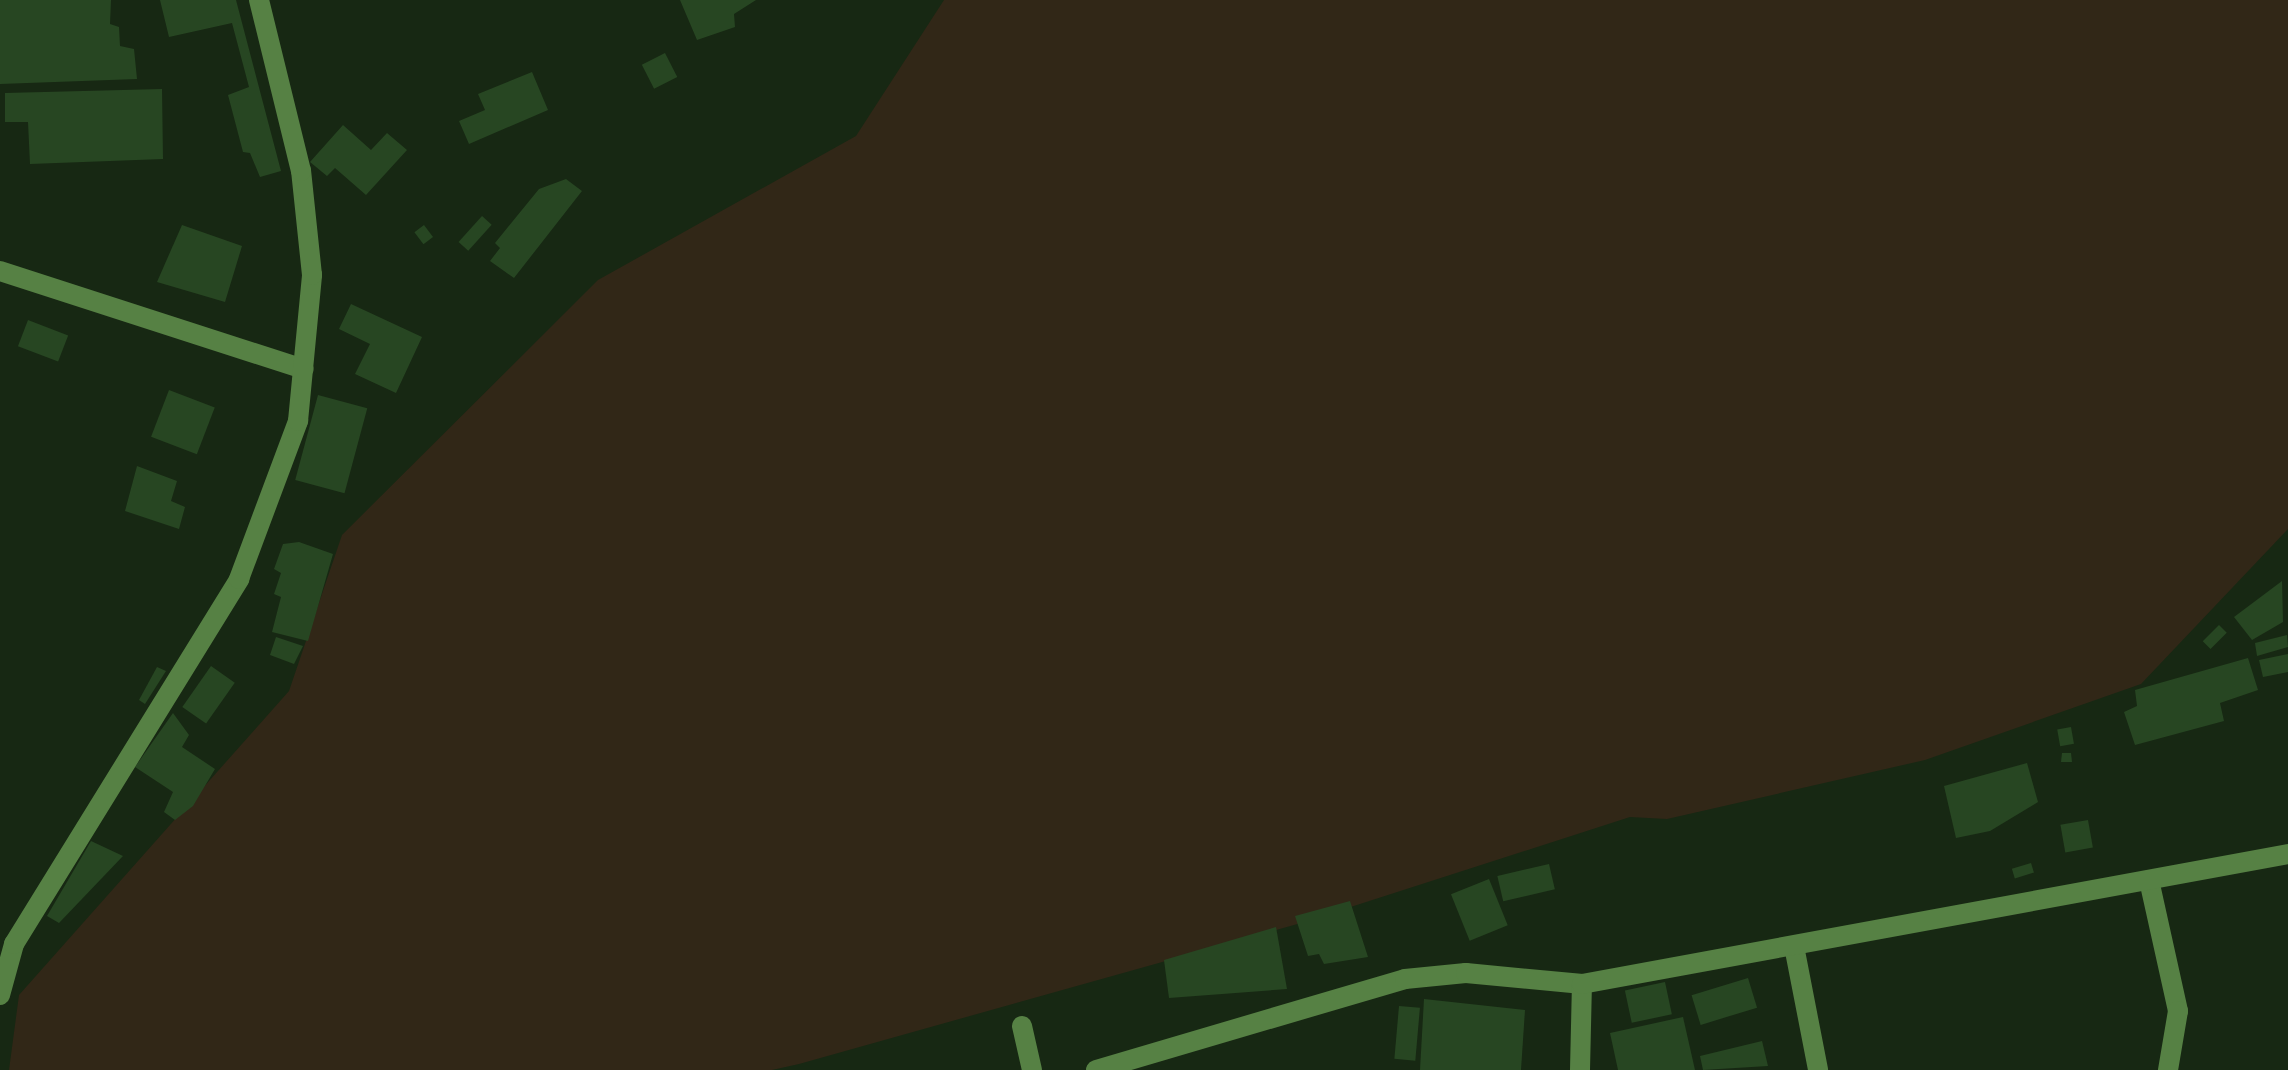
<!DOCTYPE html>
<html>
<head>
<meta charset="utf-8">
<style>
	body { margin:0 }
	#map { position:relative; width:2288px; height:1070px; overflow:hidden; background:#172813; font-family:Figtree,sans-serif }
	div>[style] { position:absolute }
	.green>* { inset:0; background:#312717 }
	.building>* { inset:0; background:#274622; transform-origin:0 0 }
	.minor>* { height:20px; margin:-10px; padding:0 10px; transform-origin:10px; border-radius:10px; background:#568144 }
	span { translate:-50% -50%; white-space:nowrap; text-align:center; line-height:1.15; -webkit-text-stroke:6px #172813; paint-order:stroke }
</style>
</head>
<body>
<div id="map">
	<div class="green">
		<i style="clip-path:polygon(944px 0,2288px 0,2288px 529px,2141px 684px,1925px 760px,1667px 819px,1630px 817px,1301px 923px,799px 1064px,772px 1070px,9px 1070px,19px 995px,289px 691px,342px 535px,598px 280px,856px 136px)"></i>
	</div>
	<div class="building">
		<i style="clip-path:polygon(0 0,111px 0,110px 24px,119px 27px,120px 46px,134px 49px,137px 79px,0 84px)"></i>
		<i style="clip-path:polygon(160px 0,236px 0,281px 171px,260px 177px,250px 153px,243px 152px,228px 95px,249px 87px,232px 23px,169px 37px)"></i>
		<i style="clip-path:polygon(680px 0,756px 0,734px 14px,735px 27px,697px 40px)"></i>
		<i style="left:665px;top:53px;width:27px;height:26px;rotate:63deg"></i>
		<i style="clip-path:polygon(532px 72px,548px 110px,469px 144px,459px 121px,485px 110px,478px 94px)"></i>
		<i style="clip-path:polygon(162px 89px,163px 159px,30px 164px,28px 122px,5px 122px,5px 93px)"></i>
		<i style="clip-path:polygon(343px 125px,371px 150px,387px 133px,407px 150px,366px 195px,335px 168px,327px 176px,310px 162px)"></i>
		<i style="clip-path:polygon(566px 179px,582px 191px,514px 278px,490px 261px,500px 248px,495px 243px,539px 189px)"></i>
		<i style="left:482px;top:216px;width:13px;height:35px;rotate:42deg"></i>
		<i style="clip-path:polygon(182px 225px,242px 246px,225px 302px,157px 282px)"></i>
		<i style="left:424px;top:225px;width:15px;height:12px;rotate:53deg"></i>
		<i style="clip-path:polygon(351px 304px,422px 337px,396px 393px,355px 374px,370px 344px,339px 329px)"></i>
		<i style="left:28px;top:320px;width:43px;height:28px;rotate:21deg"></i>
		<i style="left:169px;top:390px;width:49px;height:50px;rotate:21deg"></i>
		<i style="left:318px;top:395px;width:51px;height:88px;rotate:15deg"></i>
		<i style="clip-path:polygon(137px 466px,177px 481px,171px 501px,185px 507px,179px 529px,125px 511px)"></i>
		<i style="clip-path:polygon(299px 542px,333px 554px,308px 641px,272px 632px,281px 597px,274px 594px,281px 573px,274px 569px,283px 544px)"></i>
		<i style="clip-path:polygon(2282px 581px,2283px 622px,2252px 640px,2234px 617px)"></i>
		<i style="left:2219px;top:625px;width:11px;height:23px;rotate:45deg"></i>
		<i style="clip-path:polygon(2287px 635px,2288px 647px,2257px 656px,2255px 643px)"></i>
		<i style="clip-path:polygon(276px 637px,303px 646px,294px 664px,270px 655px)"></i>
		<i style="clip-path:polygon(2288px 654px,2288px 672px,2263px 677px,2259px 660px)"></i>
		<i style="clip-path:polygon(2248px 658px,2258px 690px,2220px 703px,2224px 721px,2135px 745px,2124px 712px,2137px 706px,2135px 690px)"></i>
		<i style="left:211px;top:666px;width:29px;height:50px;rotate:35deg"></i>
		<i style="clip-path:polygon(157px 667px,166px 671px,145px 704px,139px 700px)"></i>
		<i style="clip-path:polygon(173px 713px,189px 735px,182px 747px,215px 769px,193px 806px,175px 820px,164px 812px,173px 792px,135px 767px)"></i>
		<i style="left:2071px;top:727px;width:17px;height:14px;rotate:80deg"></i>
		<i style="clip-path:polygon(2062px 753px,2071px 753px,2072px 762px,2061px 762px)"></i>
		<i style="clip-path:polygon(2027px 763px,2038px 802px,1990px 831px,1956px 838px,1944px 786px)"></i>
		<i style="left:2088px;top:820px;width:28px;height:28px;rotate:80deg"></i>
		<i style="clip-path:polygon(91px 841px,123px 856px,59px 923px,47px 916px)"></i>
		<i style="left:2031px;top:863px;width:10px;height:20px;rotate:73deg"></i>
		<i style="left:1549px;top:864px;width:26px;height:53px;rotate:77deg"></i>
		<i style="left:1489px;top:879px;width:50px;height:41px;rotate:68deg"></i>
		<i style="clip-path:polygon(1350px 901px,1368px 957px,1324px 964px,1319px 954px,1308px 956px,1295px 916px)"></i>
		<i style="clip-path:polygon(1276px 927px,1287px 989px,1169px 998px,1164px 960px)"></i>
		<i style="left:1748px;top:978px;width:31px;height:59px;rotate:73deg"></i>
		<i style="left:1665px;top:982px;width:33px;height:41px;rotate:78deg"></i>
		<i style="clip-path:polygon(1424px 999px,1525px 1010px,1521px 1070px,1420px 1070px)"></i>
		<i style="left:1399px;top:1006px;width:21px;height:53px;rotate:5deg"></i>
		<i style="clip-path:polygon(1683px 1017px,1695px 1070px,1618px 1070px,1610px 1033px)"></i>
		<i style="clip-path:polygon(1762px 1041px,1768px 1066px,1703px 1070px,1700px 1056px)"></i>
	</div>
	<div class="minor">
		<i style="left:0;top:271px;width:319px;rotate:17.9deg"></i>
		<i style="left:2149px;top:880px;width:134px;rotate:77.5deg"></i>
		<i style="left:2178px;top:1011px;width:60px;rotate:99.6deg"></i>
		<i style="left:1794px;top:946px;width:126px;rotate:79deg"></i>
		<i style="left:0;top:995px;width:53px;rotate:-74.6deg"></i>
		<i style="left:14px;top:944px;width:429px;rotate:-58.3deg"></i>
		<i style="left:239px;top:579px;width:169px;rotate:-69.5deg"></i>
		<i style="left:298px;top:421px;width:147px;rotate:-84.5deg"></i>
		<i style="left:312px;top:275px;width:105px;rotate:-96deg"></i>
		<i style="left:301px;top:171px;width:176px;rotate:-103.8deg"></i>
		<i style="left:1022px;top:1026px;width:45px;rotate:77.2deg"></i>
		<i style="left:1096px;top:1070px;width:322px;rotate:-16.4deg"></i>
		<i style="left:1405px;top:979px;width:61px;rotate:-5.6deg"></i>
		<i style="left:1466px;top:973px;width:117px;rotate:5.4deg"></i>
		<i style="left:1580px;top:1070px;width:86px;rotate:-88.7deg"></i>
		<i style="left:1582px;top:984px;width:718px;rotate:-10.43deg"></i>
	</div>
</div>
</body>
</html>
